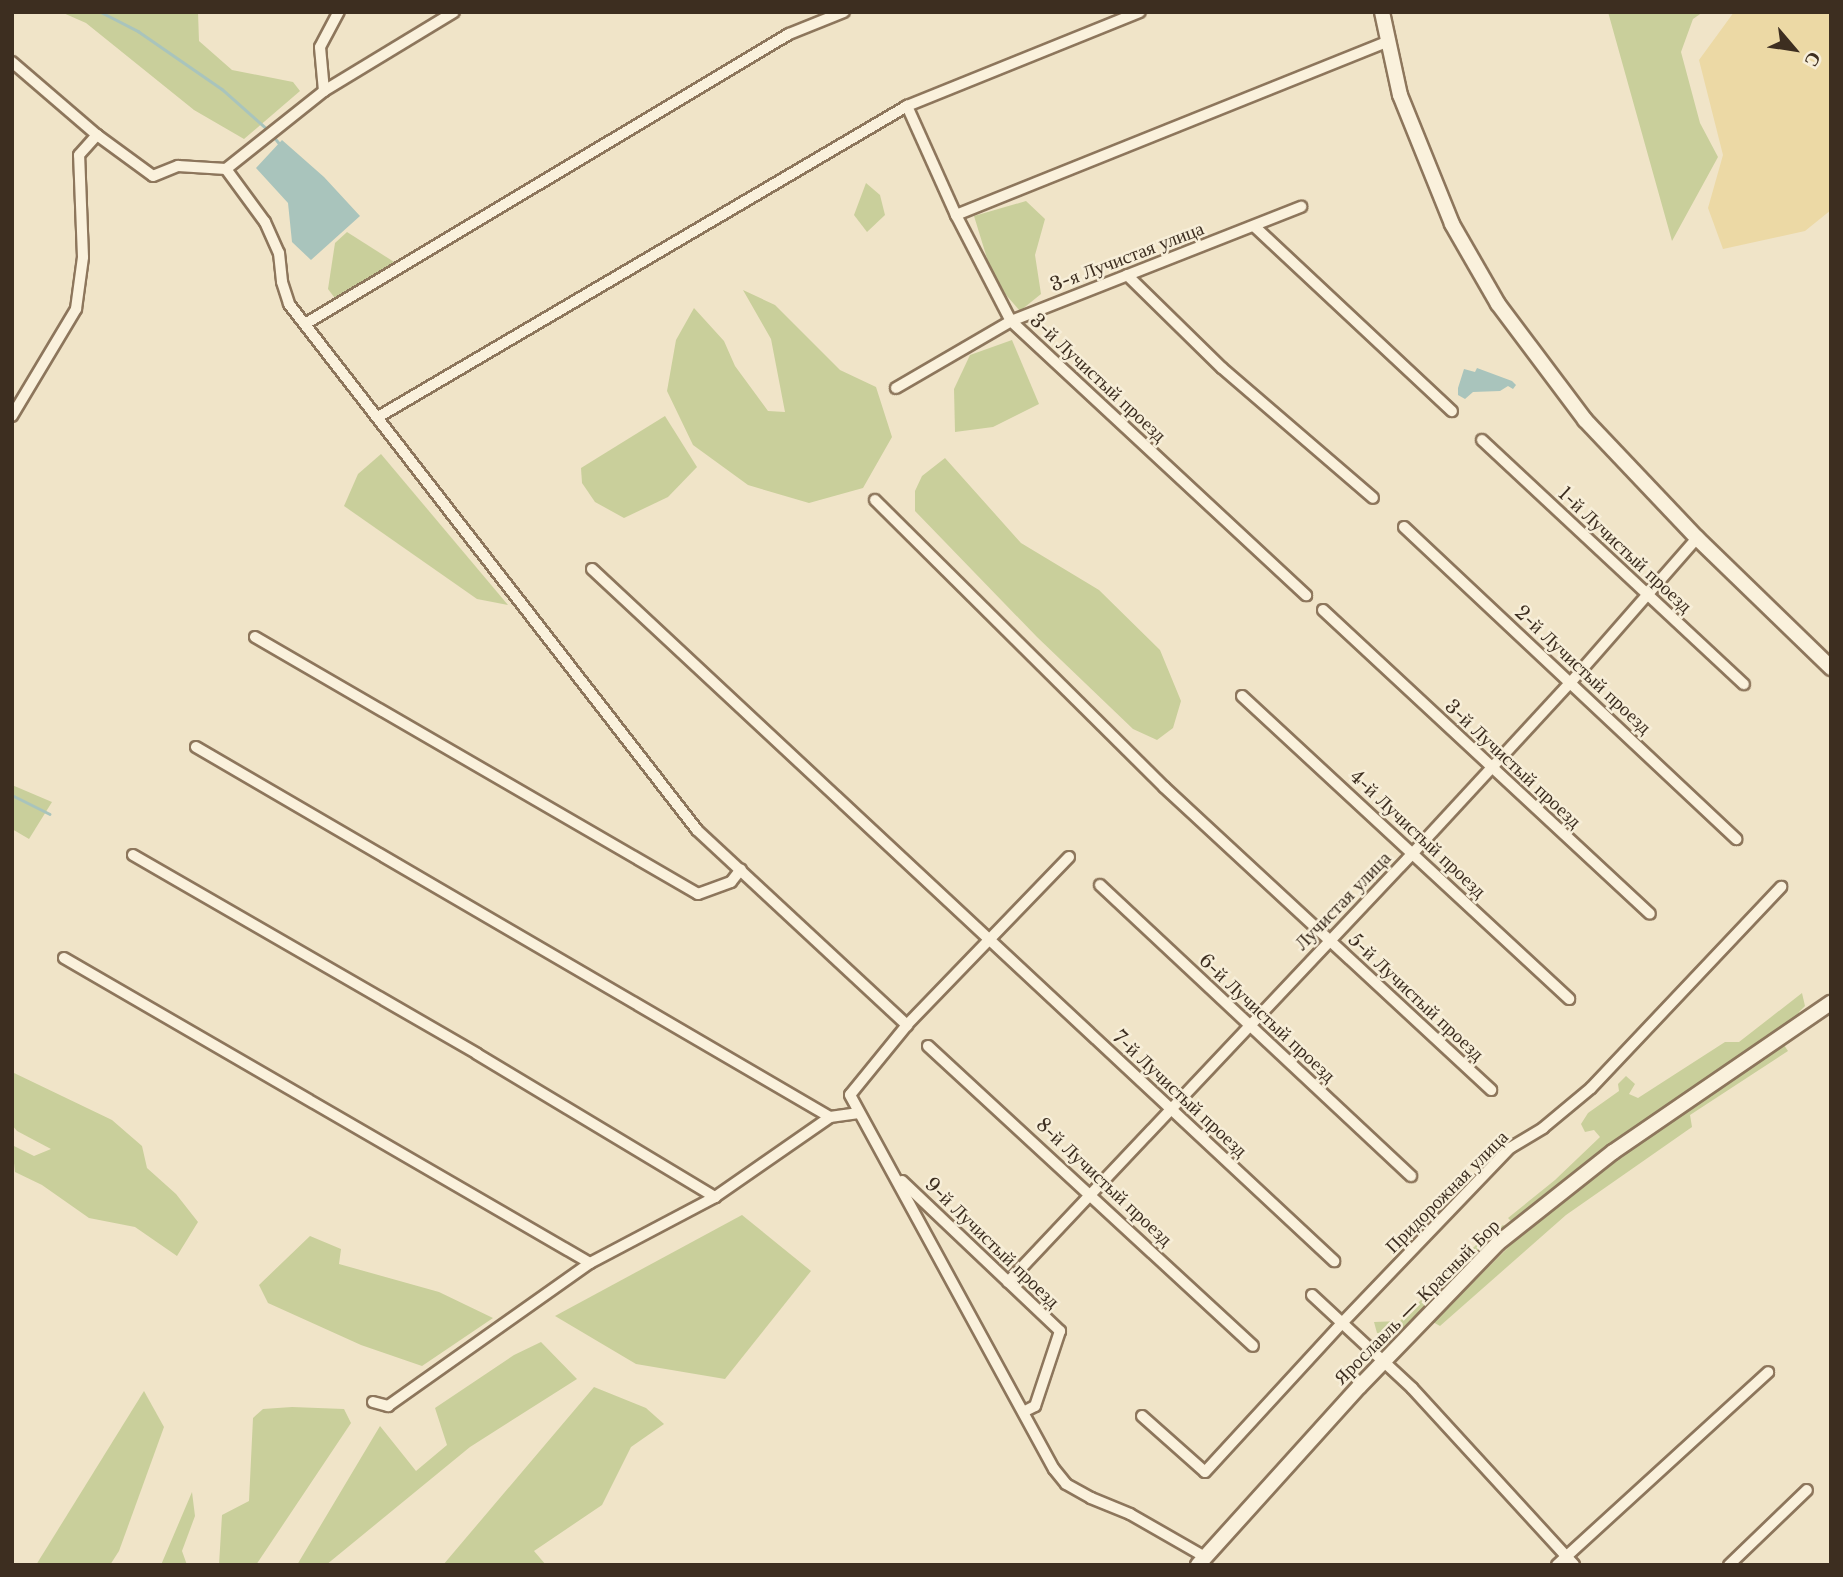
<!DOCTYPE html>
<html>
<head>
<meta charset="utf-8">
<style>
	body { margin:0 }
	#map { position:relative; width:1843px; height:1577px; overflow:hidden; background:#f0e4c8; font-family:"Libre Baskerville",serif }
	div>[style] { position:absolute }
	.green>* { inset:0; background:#c9cf9b }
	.sand>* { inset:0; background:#ecd9a5 }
	.water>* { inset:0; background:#a9c4bc }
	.stream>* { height:2.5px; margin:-1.25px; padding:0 1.25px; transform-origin:1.25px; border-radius:1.25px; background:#a9c4bc }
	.roads { filter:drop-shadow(2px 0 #8d765c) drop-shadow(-2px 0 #8d765c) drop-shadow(0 2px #8d765c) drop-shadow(0 -2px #8d765c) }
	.street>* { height:10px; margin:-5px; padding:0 5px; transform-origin:5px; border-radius:5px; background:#faf1dc }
	.secondary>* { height:14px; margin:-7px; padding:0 7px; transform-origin:7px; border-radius:7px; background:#faf1dc }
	span { translate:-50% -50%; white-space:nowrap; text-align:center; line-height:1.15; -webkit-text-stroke:5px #f7eed8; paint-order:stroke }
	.street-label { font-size:19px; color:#3d2e20 }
	.frame { position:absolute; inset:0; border:14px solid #3d2e20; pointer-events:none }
	.north { position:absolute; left:1759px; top:14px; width:70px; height:70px; -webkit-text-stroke:5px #f7eed8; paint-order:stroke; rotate:119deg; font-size:19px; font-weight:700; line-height:28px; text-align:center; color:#3d2e20 }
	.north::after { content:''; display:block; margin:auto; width:24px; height:32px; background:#3d2e20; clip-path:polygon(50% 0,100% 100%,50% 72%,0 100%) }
</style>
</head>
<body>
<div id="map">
	<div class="green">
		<i style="clip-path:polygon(61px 12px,198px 12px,199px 41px,232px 70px,293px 82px,300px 91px,244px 139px,194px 110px,86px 23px)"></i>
		<i style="clip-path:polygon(1608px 12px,1703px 12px,1693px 19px,1681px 52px,1700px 123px,1718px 157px,1672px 241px)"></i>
		<i style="clip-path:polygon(866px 183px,880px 195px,885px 215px,867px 232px,854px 215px)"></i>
		<i style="clip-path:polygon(1026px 201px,1045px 219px,1035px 255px,1041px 294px,1020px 311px,994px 281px,974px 216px)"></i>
		<i style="clip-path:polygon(347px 232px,402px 267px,337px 301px,328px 289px,335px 243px)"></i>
		<i style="clip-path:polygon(743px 290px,775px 305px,840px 370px,876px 387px,892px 437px,863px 488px,809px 503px,748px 485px,693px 445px,667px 391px,676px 340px,694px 308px,724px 341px,735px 366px,768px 411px,785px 412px,771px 339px)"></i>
		<i style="clip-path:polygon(1012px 340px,1039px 404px,993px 427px,955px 432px,954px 389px,970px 355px)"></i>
		<i style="clip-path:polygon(665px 416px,697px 467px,668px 497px,624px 518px,595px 502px,582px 483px,581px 468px)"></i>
		<i style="clip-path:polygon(381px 454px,508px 605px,477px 599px,344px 506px,358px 474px)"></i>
		<i style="clip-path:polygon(945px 458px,1021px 543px,1099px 590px,1160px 650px,1181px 701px,1173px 728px,1157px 740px,1133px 729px,1037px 637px,915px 511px,915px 491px,922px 476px)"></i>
		<i style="clip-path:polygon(12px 785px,52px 802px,29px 839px,12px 829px)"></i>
		<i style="clip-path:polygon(1802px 993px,1805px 1006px,1799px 1012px,1798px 1020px,1513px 1223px,1508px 1218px,1555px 1180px,1600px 1137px,1594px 1130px,1585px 1132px,1581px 1124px,1588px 1113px,1619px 1091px,1618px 1084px,1626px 1076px,1635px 1084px,1629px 1094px,1638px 1098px,1725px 1042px,1739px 1042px)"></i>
		<i style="clip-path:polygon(1784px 1045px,1788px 1051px,1690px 1115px,1692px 1127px,1566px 1215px,1440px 1326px,1433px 1322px,1540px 1216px,1620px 1153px)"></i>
		<i style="clip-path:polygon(12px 1072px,112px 1120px,142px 1146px,147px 1168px,176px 1194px,198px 1222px,177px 1256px,135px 1227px,89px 1218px,42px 1185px,15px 1172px,12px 1145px,34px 1156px,51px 1149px,17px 1131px,12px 1125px)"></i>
		<i style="clip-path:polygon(742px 1215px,811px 1271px,725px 1379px,636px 1364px,555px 1316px)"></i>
		<i style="clip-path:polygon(1503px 1225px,1507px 1228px,1408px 1325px,1398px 1332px,1377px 1333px,1374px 1322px,1400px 1321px,1491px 1230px,1497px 1230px)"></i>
		<i style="clip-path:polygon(310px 1236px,341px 1249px,339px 1264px,439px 1292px,493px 1318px,422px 1366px,361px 1345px,268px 1303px,259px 1285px)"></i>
		<i style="clip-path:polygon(541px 1342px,577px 1379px,470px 1447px,326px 1565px,297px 1565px,380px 1426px,416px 1471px,447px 1445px,435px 1408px,514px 1355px)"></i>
		<i style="clip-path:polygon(594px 1387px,646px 1408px,664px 1424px,631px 1447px,602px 1505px,534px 1551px,546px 1565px,443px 1565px)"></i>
		<i style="clip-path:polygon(144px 1391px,164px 1427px,119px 1551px,110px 1565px,36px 1565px)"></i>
		<i style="clip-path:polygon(292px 1407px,344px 1409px,351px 1423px,256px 1565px,219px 1565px,222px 1515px,249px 1501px,253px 1418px,263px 1409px)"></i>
		<i style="clip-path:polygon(192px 1492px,195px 1516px,182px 1551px,187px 1565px,161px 1565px)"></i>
	</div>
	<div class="sand">
		<i style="clip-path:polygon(1734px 12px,1831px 12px,1831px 210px,1805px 231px,1723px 249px,1708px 208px,1723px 155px,1699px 60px)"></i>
	</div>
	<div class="water">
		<i style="clip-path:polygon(282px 140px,324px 177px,360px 216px,311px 260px,292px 242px,288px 203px,256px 168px)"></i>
		<i style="clip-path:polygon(1477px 368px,1512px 381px,1516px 385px,1513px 389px,1508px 386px,1500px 391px,1473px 392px,1465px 399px,1458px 395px,1458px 388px,1464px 369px,1475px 372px)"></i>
	</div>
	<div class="stream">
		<i style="left:101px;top:12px;width:42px;rotate:27.2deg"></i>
		<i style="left:138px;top:31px;width:102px;rotate:34.6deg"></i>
		<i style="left:222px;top:89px;width:59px;rotate:41.6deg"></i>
		<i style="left:274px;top:137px;width:8px;rotate:50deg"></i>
		<i style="left:12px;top:795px;width:42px;rotate:26.6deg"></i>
	</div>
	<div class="roads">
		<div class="street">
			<i style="left:12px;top:62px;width:112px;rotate:40.7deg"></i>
			<i style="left:324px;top:91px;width:152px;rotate:-31.3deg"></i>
			<i style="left:907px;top:106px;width:120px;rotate:65.8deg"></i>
			<i style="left:956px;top:215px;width:119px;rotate:62.6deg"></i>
			<i style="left:1011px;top:321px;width:403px;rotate:42.9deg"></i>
			<i style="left:226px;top:169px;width:66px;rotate:53.7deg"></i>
			<i style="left:265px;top:222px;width:34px;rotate:66deg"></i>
			<i style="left:279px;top:253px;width:29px;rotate:84deg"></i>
			<i style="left:282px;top:282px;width:23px;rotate:72deg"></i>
			<i style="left:289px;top:304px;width:666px;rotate:52.2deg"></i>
			<i style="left:697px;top:830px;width:287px;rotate:42.9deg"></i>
			<i style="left:956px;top:215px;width:464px;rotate:-21.9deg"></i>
			<i style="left:1254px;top:226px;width:271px;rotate:43.1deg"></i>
			<i style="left:1127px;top:275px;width:133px;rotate:44.4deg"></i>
			<i style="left:1222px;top:368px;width:199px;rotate:40.7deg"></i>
			<i style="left:305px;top:324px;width:564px;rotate:-30.93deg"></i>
			<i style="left:789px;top:34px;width:59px;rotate:-21.8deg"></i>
			<i style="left:896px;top:388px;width:133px;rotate:-30.2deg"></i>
			<i style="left:1011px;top:321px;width:312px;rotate:-21.5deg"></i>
			<i style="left:12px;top:416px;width:125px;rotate:-59.1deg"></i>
			<i style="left:76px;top:309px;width:52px;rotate:-82.3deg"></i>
			<i style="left:83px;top:257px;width:102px;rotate:-92.2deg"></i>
			<i style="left:79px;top:155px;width:27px;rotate:-48deg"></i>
			<i style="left:97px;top:135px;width:69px;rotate:36.2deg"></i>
			<i style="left:153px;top:176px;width:27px;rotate:-22deg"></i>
			<i style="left:178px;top:166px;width:48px;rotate:3.6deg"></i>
			<i style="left:226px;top:169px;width:125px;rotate:-38.5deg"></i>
			<i style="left:324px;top:91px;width:44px;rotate:-95.2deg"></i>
			<i style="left:320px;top:47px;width:40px;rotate:-62deg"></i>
			<i style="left:378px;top:417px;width:614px;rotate:-30.45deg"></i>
			<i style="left:907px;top:106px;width:251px;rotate:-22deg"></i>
			<i style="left:1482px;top:440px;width:358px;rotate:43deg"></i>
			<i style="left:875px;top:500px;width:407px;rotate:44.8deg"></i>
			<i style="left:1164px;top:787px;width:446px;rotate:42.8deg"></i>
			<i style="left:1404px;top:527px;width:456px;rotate:43.2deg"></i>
			<i style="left:592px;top:569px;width:1015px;rotate:43deg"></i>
			<i style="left:1323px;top:610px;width:446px;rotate:42.9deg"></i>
			<i style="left:255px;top:637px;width:512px;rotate:30.12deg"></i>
			<i style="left:698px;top:894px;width:35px;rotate:-20deg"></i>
			<i style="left:731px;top:882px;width:16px;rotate:-52deg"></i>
			<i style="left:1242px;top:696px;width:446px;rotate:42.8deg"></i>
			<i style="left:196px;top:747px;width:734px;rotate:30.27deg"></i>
			<i style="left:133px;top:855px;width:397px;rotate:30deg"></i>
			<i style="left:477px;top:1054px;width:278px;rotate:31deg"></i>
			<i style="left:1069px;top:857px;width:233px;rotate:134deg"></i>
			<i style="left:907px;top:1025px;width:90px;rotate:129.2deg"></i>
			<i style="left:850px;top:1095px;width:426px;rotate:61.4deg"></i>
			<i style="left:1054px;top:1469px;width:19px;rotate:51deg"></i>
			<i style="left:1066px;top:1484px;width:29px;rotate:29deg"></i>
			<i style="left:1091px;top:1498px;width:42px;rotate:22.3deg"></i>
			<i style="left:1130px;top:1514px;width:86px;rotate:29.8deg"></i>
			<i style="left:1100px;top:885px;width:426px;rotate:43.1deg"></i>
			<i style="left:64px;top:958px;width:608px;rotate:30.11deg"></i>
			<i style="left:928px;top:1046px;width:442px;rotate:42.7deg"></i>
			<i style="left:902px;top:1181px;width:218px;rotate:43.5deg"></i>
			<i style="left:1060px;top:1331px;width:79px;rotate:108.4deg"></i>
			<i style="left:1035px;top:1406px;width:13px;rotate:153deg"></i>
			<i style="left:1008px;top:1282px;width:590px;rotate:-46.65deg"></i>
			<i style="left:1413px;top:853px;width:233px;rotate:-47.3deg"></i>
			<i style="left:1571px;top:682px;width:191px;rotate:-48.8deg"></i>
			<i style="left:1312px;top:1295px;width:137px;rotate:42.9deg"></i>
			<i style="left:1412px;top:1388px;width:240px;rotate:47.5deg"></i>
			<i style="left:373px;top:1402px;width:16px;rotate:15deg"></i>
			<i style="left:388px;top:1406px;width:247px;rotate:-35.3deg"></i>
			<i style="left:590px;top:1263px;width:141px;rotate:-27.8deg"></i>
			<i style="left:715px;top:1197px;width:140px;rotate:-34.8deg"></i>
			<i style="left:830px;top:1117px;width:29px;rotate:-8deg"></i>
			<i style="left:1142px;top:1416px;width:84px;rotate:41.6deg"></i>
			<i style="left:1205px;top:1472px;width:204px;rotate:-47.4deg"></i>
			<i style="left:1343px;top:1322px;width:241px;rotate:-46.2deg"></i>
			<i style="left:1510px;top:1148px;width:39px;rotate:-31deg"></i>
			<i style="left:1543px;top:1128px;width:62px;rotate:-39.8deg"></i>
			<i style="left:1591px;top:1088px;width:277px;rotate:-46.6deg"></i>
			<i style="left:1557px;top:1565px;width:286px;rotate:-42.4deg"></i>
			<i style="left:1729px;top:1565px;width:108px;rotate:-43.9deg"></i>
		</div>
		<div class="secondary">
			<i style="left:1382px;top:12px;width:85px;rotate:77.8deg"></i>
			<i style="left:1400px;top:95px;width:139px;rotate:68deg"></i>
			<i style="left:1452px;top:224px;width:92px;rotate:60.1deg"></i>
			<i style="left:1498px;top:304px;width:145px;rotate:53.1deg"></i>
			<i style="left:1585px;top:420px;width:163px;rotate:46.5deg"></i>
			<i style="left:1697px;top:538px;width:187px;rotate:44.1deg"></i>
			<i style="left:1198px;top:1565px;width:240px;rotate:-47.9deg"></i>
			<i style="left:1359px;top:1387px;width:200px;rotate:-46deg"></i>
			<i style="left:1498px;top:1243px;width:147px;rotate:-38.4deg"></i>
			<i style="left:1613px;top:1152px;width:264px;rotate:-34.4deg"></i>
		</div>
	</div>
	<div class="street-label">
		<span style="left:1127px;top:257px;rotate:-21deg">3-я Лучистая улица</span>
		<span style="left:1098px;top:378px;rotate:43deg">3-й Лучистый проезд</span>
		<span style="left:1625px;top:550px;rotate:43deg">1-й Лучистый проезд</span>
		<span style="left:1583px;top:670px;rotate:43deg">2-й Лучистый проезд</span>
		<span style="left:1513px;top:764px;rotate:43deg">3-й Лучистый проезд</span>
		<span style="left:1418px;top:834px;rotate:43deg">4-й Лучистый проезд</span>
		<span style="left:1343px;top:901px;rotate:-46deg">Лучистая улица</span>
		<span style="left:1416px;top:997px;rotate:43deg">5-й Лучистый проезд</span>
		<span style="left:1267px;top:1018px;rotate:43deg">6-й Лучистый проезд</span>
		<span style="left:1180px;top:1094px;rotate:43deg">7-й Лучистый проезд</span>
		<span style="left:1104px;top:1182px;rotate:43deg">8-й Лучистый проезд</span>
		<span style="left:1447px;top:1192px;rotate:-45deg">Придорожная улица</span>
		<span style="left:992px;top:1243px;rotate:44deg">9-й Лучистый проезд</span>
		<span style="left:1417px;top:1302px;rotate:-45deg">Ярославль — Красный Бор</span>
	</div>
	<div class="frame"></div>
	<div class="north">С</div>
</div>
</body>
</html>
